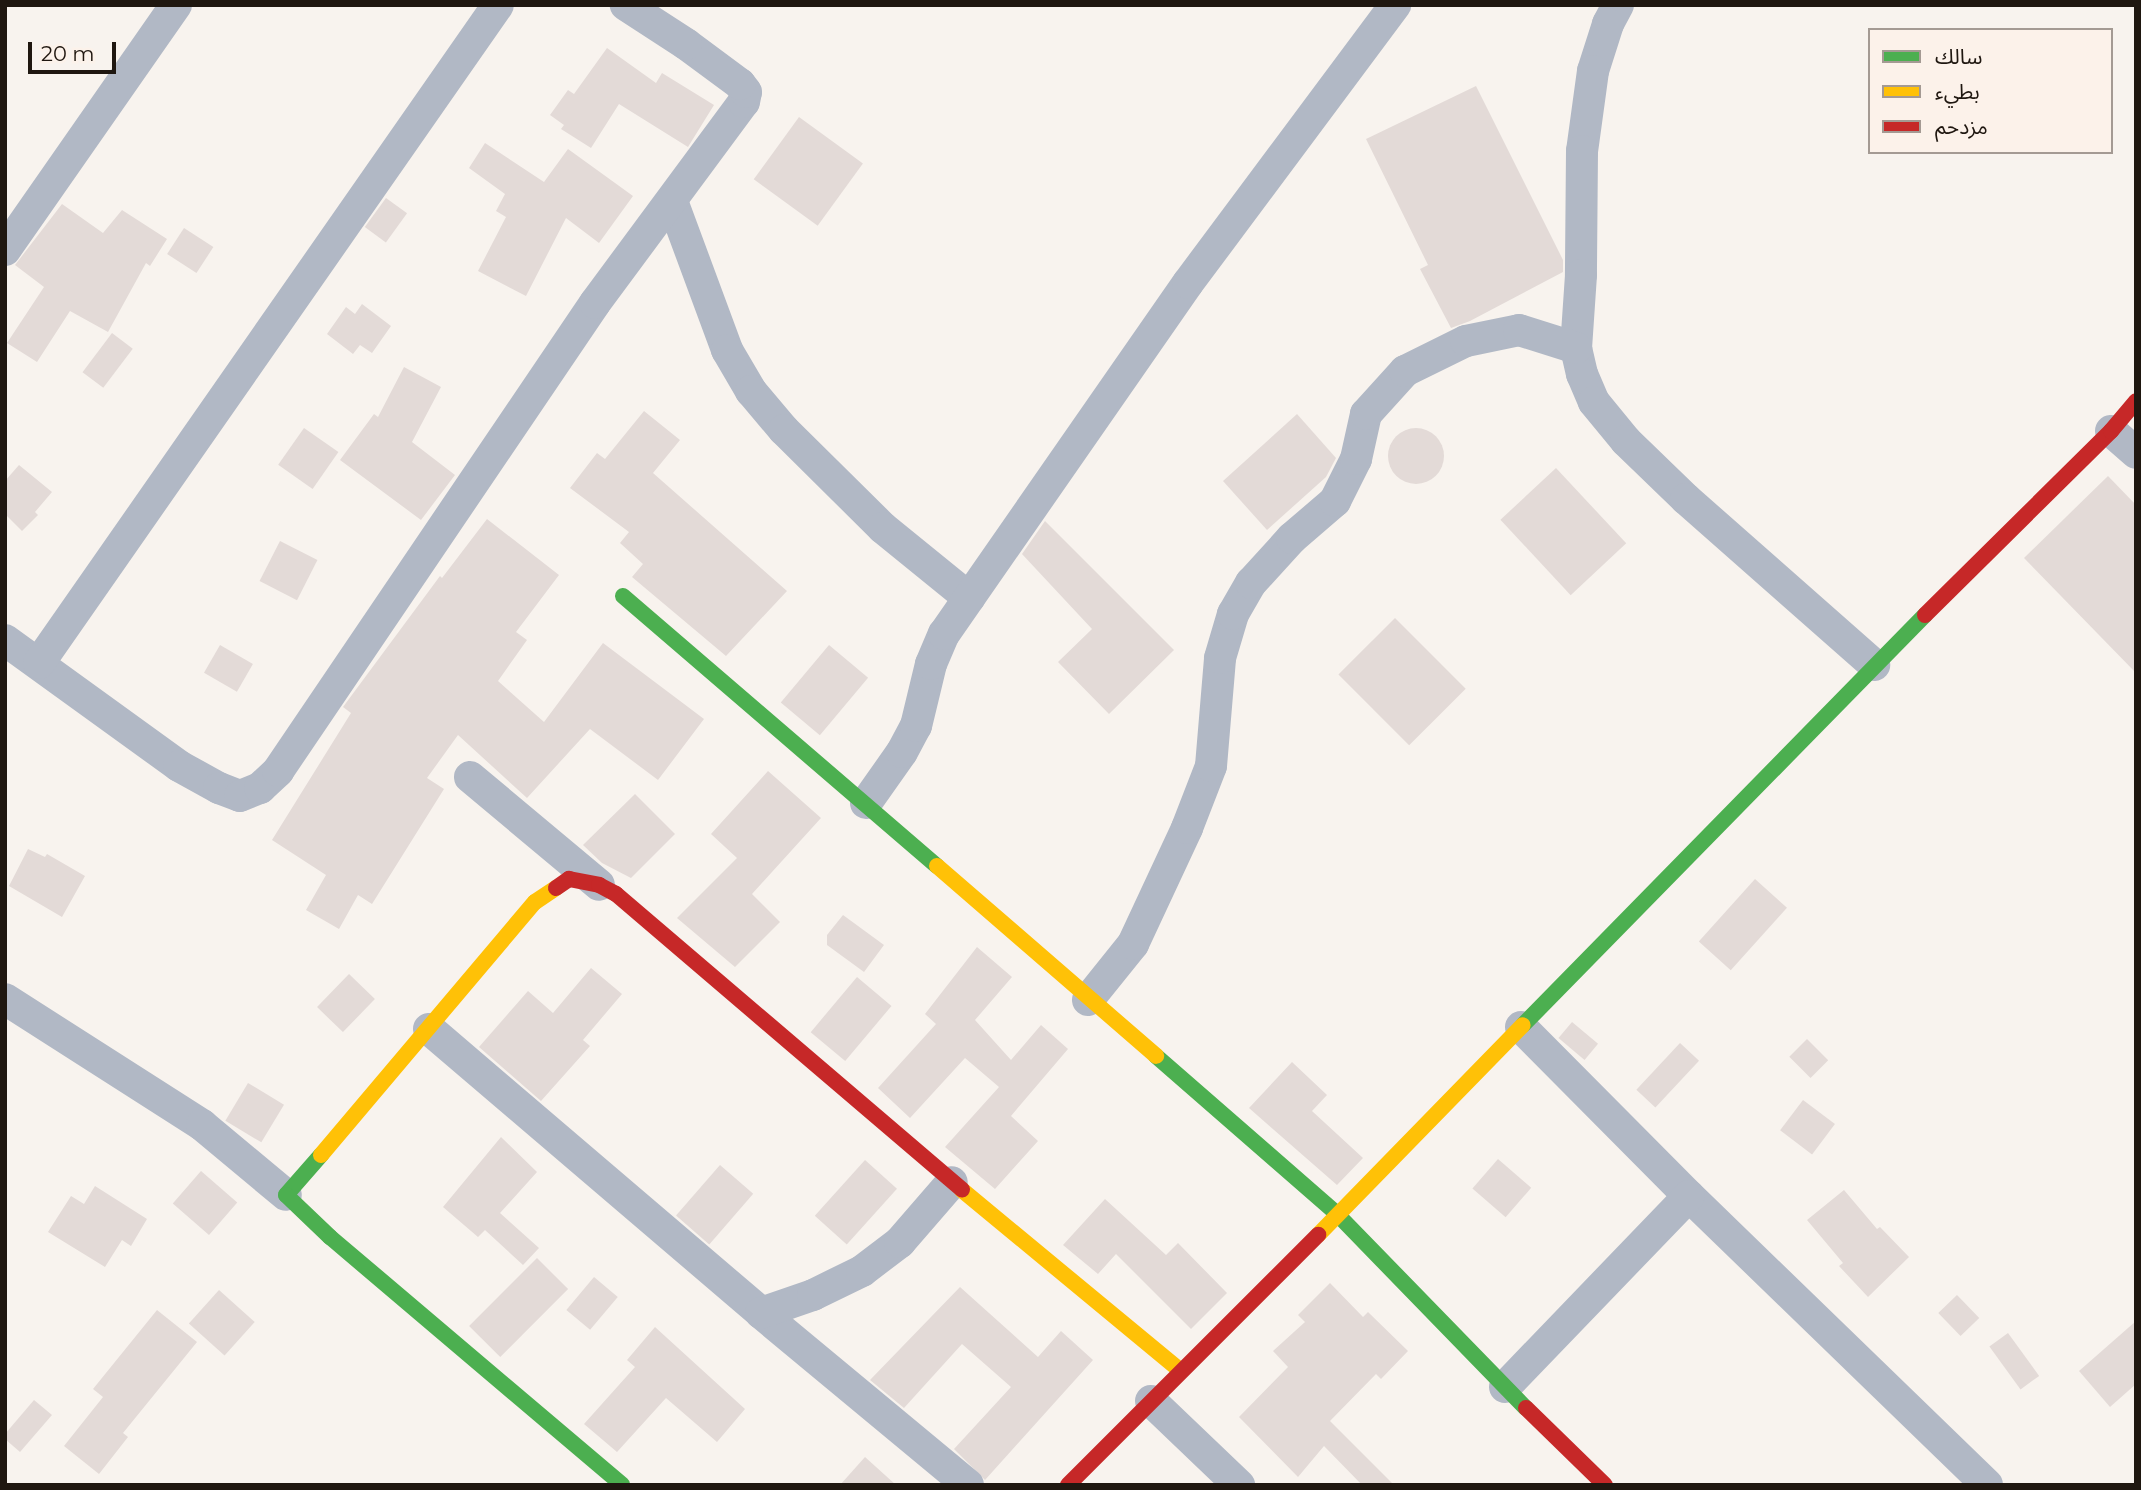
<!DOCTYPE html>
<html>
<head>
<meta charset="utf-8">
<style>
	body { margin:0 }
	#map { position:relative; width:2141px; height:1490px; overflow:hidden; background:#f8f3ee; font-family:Montserrat,"Noto Sans Arabic",sans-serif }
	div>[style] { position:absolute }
	.building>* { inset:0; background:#e3dad7; transform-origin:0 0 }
	.round { border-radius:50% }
	.street>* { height:32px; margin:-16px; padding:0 16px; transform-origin:16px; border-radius:16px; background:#b1b8c5 }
	.fast>* { height:16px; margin:-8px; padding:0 8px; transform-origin:8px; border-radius:8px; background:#4caf50 }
	.slow>* { height:16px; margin:-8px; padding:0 8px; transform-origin:8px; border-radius:8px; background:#ffc107 }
	.jam>* { height:16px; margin:-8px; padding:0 8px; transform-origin:8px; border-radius:8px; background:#c62828 }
	span { translate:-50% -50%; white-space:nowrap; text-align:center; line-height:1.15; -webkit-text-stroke:5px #fcf2ea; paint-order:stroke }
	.frame { position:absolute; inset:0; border:7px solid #1f1710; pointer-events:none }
	.legend { position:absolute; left:1868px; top:28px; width:245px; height:126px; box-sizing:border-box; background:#fcf2ea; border:2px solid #a49a93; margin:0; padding:9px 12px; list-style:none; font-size:21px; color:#1f1710 }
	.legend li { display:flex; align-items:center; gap:14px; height:35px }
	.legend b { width:35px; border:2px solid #a49a93 }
	.scale { position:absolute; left:28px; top:42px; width:88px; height:32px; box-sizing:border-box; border:4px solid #1f1710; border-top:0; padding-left:9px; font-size:21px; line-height:24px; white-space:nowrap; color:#1f1710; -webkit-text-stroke:5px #fcf2ea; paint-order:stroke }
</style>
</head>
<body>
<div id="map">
	<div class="building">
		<i style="clip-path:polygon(607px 48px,656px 83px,662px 73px,714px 105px,688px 147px,619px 104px,591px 148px,561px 129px,564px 125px,550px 115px,568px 90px,574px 94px)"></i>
		<i style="clip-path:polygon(1476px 86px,1563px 260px,1563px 272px,1470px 321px,1451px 328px,1420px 269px,1428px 265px,1366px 139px)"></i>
		<i style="left:799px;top:117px;width:79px;height:77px;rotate:36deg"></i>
		<i style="clip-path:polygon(485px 143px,544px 182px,568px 149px,633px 196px,599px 243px,566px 218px,526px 296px,478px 271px,506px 217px,496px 211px,505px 194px,469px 168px)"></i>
		<i style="left:386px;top:198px;width:26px;height:36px;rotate:36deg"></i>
		<i style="clip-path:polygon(62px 204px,103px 233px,122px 210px,167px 239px,150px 266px,146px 263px,108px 332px,70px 311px,37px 362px,7px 343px,44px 287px,15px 265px)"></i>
		<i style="left:184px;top:228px;width:35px;height:31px;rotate:33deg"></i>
		<i style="clip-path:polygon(362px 304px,391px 326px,372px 353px,360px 345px,353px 354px,327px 334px,346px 307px,355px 314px)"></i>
		<i style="left:112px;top:333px;width:26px;height:49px;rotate:37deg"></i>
		<i style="clip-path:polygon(404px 367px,441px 387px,412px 442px,455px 475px,421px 520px,340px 460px,374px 414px,378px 417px)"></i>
		<i style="clip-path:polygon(644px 411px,680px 440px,653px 473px,787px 591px,726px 656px,632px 577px,643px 564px,620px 543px,629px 532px,570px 488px,597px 453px,605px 459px)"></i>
		<i style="clip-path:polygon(1297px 414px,1336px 458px,1326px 477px,1267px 530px,1223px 481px)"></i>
		<i style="left:304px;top:428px;width:42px;height:45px;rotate:35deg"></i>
		<i class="round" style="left:1388px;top:428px;width:56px;height:56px"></i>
		<i style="clip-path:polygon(19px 465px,52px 492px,35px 512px,38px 515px,22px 531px,5px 514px,5px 481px)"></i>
		<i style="left:1556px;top:468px;width:103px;height:76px;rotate:47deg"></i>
		<i style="clip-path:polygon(2108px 476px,2136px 505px,2136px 673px,2024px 558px)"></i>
		<i style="clip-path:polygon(487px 519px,559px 575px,516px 632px,527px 640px,498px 681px,544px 722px,603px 643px,704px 719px,658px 780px,590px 729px,527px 798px,458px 735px,427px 778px,444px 789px,372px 904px,358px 895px,339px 929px,306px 910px,326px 875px,272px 840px,351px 713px,343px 707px,440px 576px,442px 578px)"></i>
		<i style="clip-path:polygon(1045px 521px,1174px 650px,1109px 714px,1058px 662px,1092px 629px,1022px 554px)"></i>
		<i style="left:280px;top:541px;width:42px;height:45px;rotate:27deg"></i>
		<i style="left:1395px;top:618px;width:100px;height:80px;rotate:45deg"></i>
		<i style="left:220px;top:645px;width:38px;height:32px;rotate:30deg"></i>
		<i style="left:829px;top:645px;width:51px;height:75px;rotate:40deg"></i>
		<i style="clip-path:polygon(768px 771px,821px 818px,752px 894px,780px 922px,735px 967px,677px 918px,737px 858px,711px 834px)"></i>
		<i style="clip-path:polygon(635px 794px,675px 834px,631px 878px,602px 863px,583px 845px)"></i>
		<i style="clip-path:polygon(28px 849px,45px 857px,47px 854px,85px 876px,62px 917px,9px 886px)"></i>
		<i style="left:1755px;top:879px;width:43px;height:84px;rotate:42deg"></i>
		<i style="clip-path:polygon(843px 915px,884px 945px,864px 972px,827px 945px,827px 935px)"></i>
		<i style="clip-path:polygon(977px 947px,1012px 977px,975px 1020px,1011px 1060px,1041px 1025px,1068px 1049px,1011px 1116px,1038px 1141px,995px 1189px,945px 1147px,999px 1087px,965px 1058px,910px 1118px,878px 1088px,936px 1024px,925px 1014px)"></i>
		<i style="clip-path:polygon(591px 968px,622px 994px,583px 1040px,590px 1046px,541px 1101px,479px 1047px,528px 991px,553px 1013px)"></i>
		<i style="left:349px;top:974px;width:36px;height:46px;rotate:44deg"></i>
		<i style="left:857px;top:977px;width:45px;height:72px;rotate:40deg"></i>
		<i style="left:1572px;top:1022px;width:34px;height:21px;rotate:40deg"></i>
		<i style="left:1807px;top:1039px;width:30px;height:25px;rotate:45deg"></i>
		<i style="left:1680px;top:1043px;width:26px;height:64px;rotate:43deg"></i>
		<i style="clip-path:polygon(1292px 1062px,1327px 1095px,1312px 1111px,1363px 1158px,1337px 1185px,1249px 1108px)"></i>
		<i style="left:248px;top:1083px;width:42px;height:44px;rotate:31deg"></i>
		<i style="left:1803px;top:1100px;width:40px;height:38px;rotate:37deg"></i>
		<i style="clip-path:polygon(501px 1137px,537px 1172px,500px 1213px,539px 1248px,523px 1265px,485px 1230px,478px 1237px,443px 1207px)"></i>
		<i style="left:1498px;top:1159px;width:44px;height:39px;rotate:41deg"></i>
		<i style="left:865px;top:1160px;width:43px;height:75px;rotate:42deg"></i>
		<i style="left:720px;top:1165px;width:44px;height:67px;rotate:41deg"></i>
		<i style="left:201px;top:1171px;width:48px;height:43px;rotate:41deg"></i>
		<i style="clip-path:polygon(95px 1186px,147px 1219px,131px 1246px,122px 1240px,105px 1267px,48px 1232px,71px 1196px,84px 1204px)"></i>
		<i style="clip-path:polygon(1844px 1190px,1877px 1229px,1880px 1227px,1909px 1257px,1868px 1297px,1839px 1266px,1843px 1263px,1807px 1220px)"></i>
		<i style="clip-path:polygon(1105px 1199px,1166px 1255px,1178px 1243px,1227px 1293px,1191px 1329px,1116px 1254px,1098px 1274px,1063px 1245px)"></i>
		<i style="left:537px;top:1258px;width:44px;height:96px;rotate:45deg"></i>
		<i style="left:594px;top:1277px;width:31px;height:43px;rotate:40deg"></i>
		<i style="clip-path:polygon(1330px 1283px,1363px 1317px,1368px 1312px,1408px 1351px,1381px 1379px,1376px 1374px,1330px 1421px,1394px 1485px,1362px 1485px,1324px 1446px,1298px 1477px,1239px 1417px,1288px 1367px,1273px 1351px,1305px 1322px,1298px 1315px)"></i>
		<i style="clip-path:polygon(960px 1287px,1038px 1357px,1061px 1331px,1093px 1360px,985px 1480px,954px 1449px,1011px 1387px,962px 1344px,904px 1408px,870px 1380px)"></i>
		<i style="left:219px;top:1290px;width:48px;height:45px;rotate:42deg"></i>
		<i style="left:1957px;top:1295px;width:32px;height:26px;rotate:46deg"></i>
		<i style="clip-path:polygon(157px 1310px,197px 1342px,123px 1433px,128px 1437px,99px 1474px,64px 1446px,103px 1397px,93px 1389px)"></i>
		<i style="clip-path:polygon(2136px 1321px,2136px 1384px,2110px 1407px,2079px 1371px)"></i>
		<i style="clip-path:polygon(655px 1327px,745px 1409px,717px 1442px,666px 1398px,617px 1452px,584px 1424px,635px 1367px,627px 1360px)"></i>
		<i style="left:2008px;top:1333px;width:53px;height:23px;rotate:54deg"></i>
		<i style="clip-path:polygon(34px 1400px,52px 1415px,20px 1452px,5px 1439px,5px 1434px)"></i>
		<i style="clip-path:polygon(865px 1457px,896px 1485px,840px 1485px)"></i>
	</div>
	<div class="street">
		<i style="left:1618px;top:5px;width:21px;rotate:118deg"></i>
		<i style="left:1608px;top:24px;width:49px;rotate:107.7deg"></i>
		<i style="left:1593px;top:71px;width:81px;rotate:97.8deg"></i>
		<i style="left:1582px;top:151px;width:124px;rotate:90.5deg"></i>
		<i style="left:1581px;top:275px;width:73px;rotate:93.9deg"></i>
		<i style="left:1576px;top:348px;width:27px;rotate:77deg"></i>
		<i style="left:1582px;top:374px;width:30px;rotate:67deg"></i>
		<i style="left:1594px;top:402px;width:50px;rotate:50.6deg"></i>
		<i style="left:1626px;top:441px;width:83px;rotate:44deg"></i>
		<i style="left:1686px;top:499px;width:251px;rotate:41.4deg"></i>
		<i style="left:672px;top:201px;width:159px;rotate:69.7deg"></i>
		<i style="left:727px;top:350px;width:48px;rotate:59.7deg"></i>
		<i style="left:751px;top:391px;width:51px;rotate:49.8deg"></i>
		<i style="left:784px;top:430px;width:139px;rotate:44.7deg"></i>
		<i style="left:883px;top:528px;width:111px;rotate:39.1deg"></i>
		<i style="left:5px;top:250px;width:299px;rotate:-55.1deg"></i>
		<i style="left:2111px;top:431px;width:33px;rotate:41deg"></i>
		<i style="left:5px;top:640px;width:215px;rotate:35.9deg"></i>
		<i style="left:179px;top:766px;width:46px;rotate:28.8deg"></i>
		<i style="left:219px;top:788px;width:22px;rotate:21deg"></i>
		<i style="left:240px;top:796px;width:22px;rotate:-22deg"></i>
		<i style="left:260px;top:788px;width:25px;rotate:-43deg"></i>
		<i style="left:278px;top:771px;width:565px;rotate:-55.89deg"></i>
		<i style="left:595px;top:303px;width:250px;rotate:-53.5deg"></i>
		<i style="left:744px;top:102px;width:10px;rotate:-79deg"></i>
		<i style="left:746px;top:92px;width:10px;rotate:-127deg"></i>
		<i style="left:740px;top:84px;width:67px;rotate:-143.5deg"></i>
		<i style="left:686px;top:44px;width:72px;rotate:-147deg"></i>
		<i style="left:39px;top:663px;width:802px;rotate:-55.1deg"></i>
		<i style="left:470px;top:777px;width:168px;rotate:39.9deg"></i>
		<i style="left:866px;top:803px;width:62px;rotate:-54.8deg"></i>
		<i style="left:902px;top:752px;width:30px;rotate:-62deg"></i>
		<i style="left:916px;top:726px;width:64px;rotate:-76.4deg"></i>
		<i style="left:931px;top:664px;width:33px;rotate:-67deg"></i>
		<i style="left:944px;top:634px;width:427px;rotate:-55.2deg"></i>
		<i style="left:1188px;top:283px;width:347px;rotate:-53.3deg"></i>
		<i style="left:5px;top:999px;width:234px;rotate:32.6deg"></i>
		<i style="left:202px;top:1125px;width:109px;rotate:39.8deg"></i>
		<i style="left:1088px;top:1000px;width:72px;rotate:-51.2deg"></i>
		<i style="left:1133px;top:944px;width:128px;rotate:-65deg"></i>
		<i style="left:1187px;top:828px;width:66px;rotate:-68.8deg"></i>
		<i style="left:1211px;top:766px;width:108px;rotate:-85.2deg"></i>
		<i style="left:1220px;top:658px;width:46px;rotate:-73.5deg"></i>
		<i style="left:1233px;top:614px;width:36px;rotate:-60deg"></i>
		<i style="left:1251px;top:583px;width:61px;rotate:-47.7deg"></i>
		<i style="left:1292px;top:538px;width:57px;rotate:-40.7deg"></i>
		<i style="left:1335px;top:501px;width:47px;rotate:-63.4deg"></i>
		<i style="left:1356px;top:459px;width:46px;rotate:-77.5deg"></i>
		<i style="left:1366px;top:414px;width:58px;rotate:-47.8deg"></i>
		<i style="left:1405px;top:371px;width:68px;rotate:-26.2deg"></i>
		<i style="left:1466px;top:341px;width:54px;rotate:-11.7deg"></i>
		<i style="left:1519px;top:330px;width:60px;rotate:17.5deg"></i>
		<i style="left:1521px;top:1027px;width:238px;rotate:45.2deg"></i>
		<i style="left:1689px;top:1196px;width:415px;rotate:44.1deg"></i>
		<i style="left:429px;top:1029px;width:437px;rotate:40.5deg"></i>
		<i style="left:761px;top:1313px;width:269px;rotate:39.7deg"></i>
		<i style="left:761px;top:1313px;width:55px;rotate:-19.1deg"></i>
		<i style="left:813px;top:1295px;width:55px;rotate:-26.1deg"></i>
		<i style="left:862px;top:1271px;width:48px;rotate:-37.3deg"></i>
		<i style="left:900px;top:1242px;width:79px;rotate:-49.1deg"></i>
		<i style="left:1505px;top:1387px;width:265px;rotate:-46.1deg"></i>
		<i style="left:1151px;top:1401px;width:122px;rotate:43.7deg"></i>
	</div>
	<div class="fast">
		<i style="left:623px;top:596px;width:414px;rotate:40.7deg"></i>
		<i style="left:1523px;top:1025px;width:574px;rotate:-45.56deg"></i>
		<i style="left:1156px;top:1056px;width:242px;rotate:41.1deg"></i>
		<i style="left:1338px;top:1215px;width:269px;rotate:45.8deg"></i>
		<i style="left:321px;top:1155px;width:53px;rotate:131.2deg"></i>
		<i style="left:286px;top:1195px;width:61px;rotate:43.7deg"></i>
		<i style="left:330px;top:1237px;width:383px;rotate:40.3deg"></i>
	</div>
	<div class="slow">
		<i style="left:937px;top:866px;width:290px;rotate:40.9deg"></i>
		<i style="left:321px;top:1155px;width:331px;rotate:-49.8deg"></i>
		<i style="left:535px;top:902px;width:25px;rotate:-34deg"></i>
		<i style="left:962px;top:1190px;width:284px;rotate:39.6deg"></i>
		<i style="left:1318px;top:1235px;width:293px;rotate:-45.7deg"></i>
	</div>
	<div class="jam">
		<i style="left:1925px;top:615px;width:262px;rotate:-44.7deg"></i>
		<i style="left:2111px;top:431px;width:39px;rotate:-50deg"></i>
		<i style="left:556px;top:888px;width:16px;rotate:-35deg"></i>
		<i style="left:569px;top:879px;width:31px;rotate:11deg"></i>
		<i style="left:599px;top:885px;width:19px;rotate:28deg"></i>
		<i style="left:616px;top:894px;width:455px;rotate:40.5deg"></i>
		<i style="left:1526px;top:1408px;width:110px;rotate:44.3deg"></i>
		<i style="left:1068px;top:1485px;width:354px;rotate:-45deg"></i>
	</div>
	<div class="frame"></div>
	<ul class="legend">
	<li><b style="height:9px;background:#4caf50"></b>سالك</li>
	<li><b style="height:9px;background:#ffc107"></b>بطيء</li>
	<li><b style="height:9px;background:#c62828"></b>مزدحم</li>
	</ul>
	<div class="scale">20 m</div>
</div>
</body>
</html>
